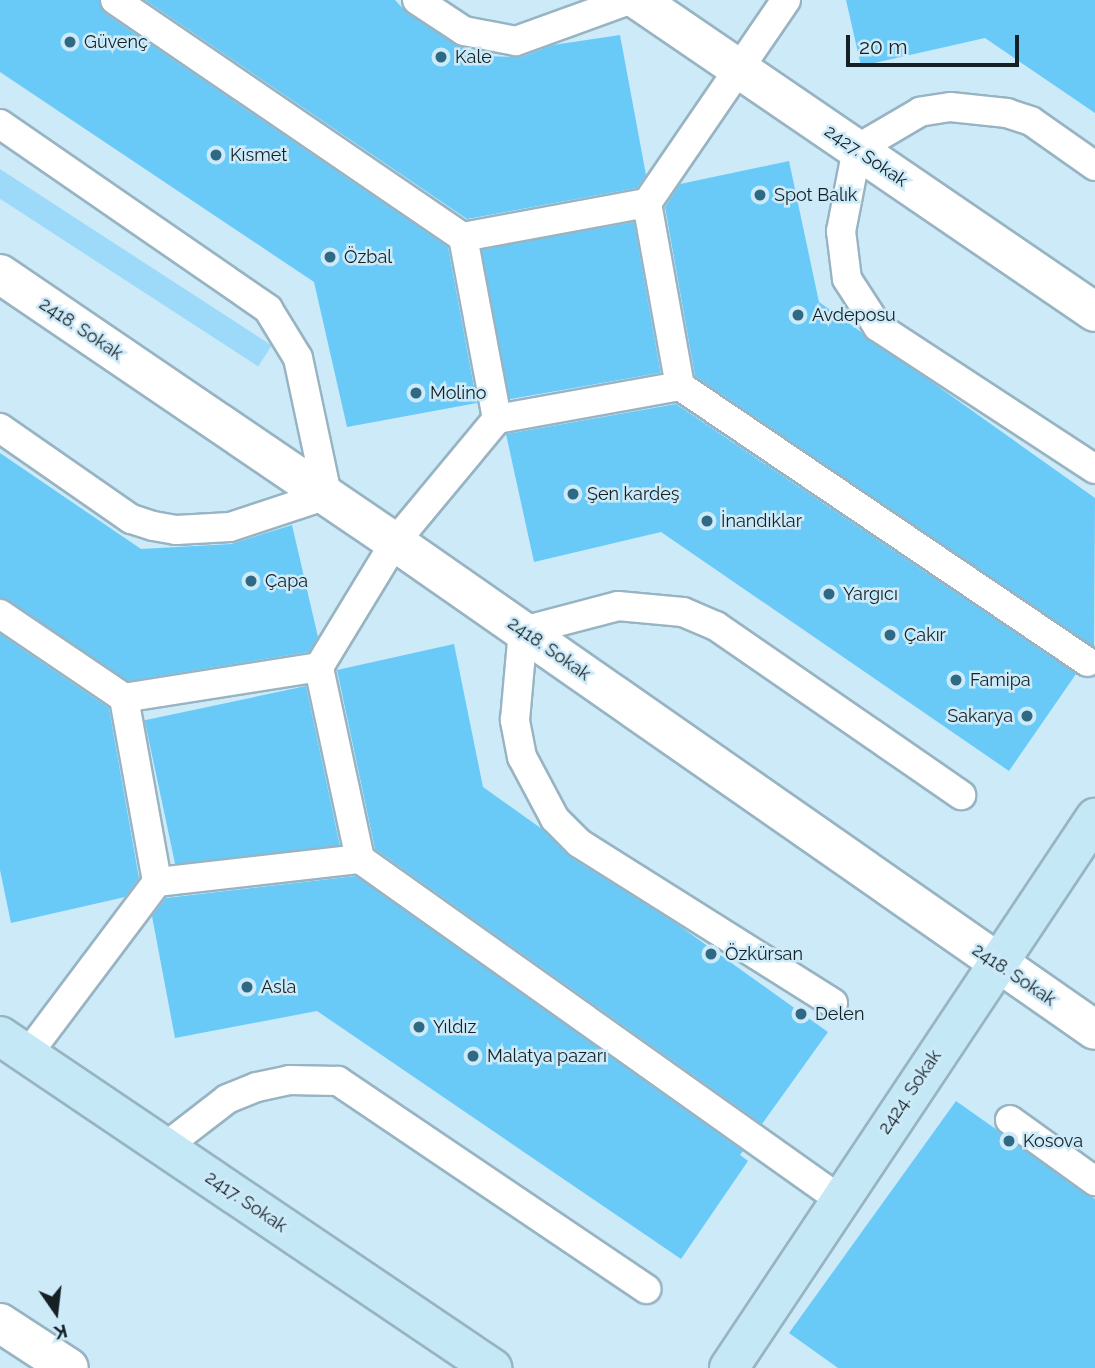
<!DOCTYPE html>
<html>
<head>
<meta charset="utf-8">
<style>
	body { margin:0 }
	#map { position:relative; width:1095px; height:1368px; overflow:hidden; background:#cdeaf9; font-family:Raleway,sans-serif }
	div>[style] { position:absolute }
	.green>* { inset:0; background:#9ddaf9; transform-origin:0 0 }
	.building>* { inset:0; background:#6acaf7; transform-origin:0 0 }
	.roads { filter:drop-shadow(2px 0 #98b4c2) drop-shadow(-2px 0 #98b4c2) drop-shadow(0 2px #98b4c2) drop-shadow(0 -2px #98b4c2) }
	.lane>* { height:28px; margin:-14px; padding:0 14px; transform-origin:14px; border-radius:14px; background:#fff }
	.street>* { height:38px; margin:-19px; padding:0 19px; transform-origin:19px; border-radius:19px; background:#fff }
	.secondary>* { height:38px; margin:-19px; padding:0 19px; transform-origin:19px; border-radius:19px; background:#c5e8f7 }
	.dots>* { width:19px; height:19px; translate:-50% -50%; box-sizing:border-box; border:4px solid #cdeaf9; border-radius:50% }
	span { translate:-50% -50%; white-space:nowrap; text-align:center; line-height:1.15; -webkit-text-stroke:5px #cdeaf9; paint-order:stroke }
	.poi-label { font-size:18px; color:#152025 }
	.left { translate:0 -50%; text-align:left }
	.right { translate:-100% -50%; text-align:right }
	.street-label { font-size:18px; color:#152025 }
	.north { position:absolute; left:21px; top:1277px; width:70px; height:70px; -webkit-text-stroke:5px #cdeaf9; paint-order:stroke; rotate:166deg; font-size:19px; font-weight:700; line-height:28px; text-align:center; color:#152025 }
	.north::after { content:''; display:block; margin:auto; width:24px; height:32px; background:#152025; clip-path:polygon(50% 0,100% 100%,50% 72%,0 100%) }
	.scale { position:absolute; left:846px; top:35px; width:173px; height:32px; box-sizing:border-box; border:4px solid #152025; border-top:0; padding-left:9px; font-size:21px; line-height:24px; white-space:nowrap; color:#152025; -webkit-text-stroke:5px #cdeaf9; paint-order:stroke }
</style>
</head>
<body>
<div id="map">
	<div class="green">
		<i style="left:0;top:169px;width:324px;height:25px;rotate:33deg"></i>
	</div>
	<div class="building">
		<i style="clip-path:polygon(0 0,99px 0,106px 14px,448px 247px,477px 403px,347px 427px,314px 282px,0 72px)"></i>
		<i style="clip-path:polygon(145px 0,395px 0,408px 14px,480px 56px,521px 57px,553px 45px,620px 35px,646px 175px,637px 188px,467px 219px)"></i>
		<i style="clip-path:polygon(846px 0,1095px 0,1095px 113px,985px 38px,861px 66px)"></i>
		<i style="clip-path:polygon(789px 161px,819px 302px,1095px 498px,1094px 647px,695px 376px,665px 207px,680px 184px)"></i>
		<i style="left:634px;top:222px;width:153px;height:155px;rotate:80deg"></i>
		<i style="clip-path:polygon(676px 404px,1076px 674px,1009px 771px,661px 532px,534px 562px,506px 434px)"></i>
		<i style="clip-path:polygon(0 453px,141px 549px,231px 544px,292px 525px,318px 637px,309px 652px,128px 681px,0 598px)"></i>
		<i style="clip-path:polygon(0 634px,109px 708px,139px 878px,125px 897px,11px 923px,0 870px)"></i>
		<i style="clip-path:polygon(454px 644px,483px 787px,542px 829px,570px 857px,674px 922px,828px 1032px,762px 1124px,375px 849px,337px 670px)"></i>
		<i style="left:306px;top:686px;width:163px;height:165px;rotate:78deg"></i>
		<i style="clip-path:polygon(356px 876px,743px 1151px,740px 1155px,748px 1161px,681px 1259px,317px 1011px,175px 1038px,152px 916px,166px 898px)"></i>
		<i style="clip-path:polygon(956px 1101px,1095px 1199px,1095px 1368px,838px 1368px,789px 1333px)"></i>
	</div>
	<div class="roads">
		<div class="lane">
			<i style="left:115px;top:0;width:421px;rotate:34.3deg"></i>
			<i style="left:463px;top:237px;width:187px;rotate:-10.5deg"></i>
			<i style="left:647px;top:203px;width:186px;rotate:79.8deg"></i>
			<i style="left:417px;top:0;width:56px;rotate:33.4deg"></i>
			<i style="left:464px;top:31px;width:53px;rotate:10.9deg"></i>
			<i style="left:516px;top:41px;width:120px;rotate:-19.9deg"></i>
			<i style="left:0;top:124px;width:326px;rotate:34.6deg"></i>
			<i style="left:268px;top:309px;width:57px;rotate:58.5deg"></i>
			<i style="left:298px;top:358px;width:140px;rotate:78deg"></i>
			<i style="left:327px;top:495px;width:102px;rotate:161.7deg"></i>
			<i style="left:230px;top:527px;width:54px;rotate:176.8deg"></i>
			<i style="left:176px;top:530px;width:23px;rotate:-170deg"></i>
			<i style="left:153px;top:526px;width:23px;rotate:-162deg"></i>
			<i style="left:131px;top:519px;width:160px;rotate:-145.2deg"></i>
			<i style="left:1095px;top:166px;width:78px;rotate:-144.9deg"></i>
			<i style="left:1031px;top:121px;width:25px;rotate:-162deg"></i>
			<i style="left:1007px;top:113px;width:57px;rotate:-174deg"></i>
			<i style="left:950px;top:107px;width:30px;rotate:171deg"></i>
			<i style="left:920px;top:112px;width:73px;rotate:149.6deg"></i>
			<i style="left:857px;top:149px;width:84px;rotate:101deg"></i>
			<i style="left:841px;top:231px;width:48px;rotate:82.9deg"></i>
			<i style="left:847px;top:279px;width:57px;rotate:57.1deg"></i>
			<i style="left:878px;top:327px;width:259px;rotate:33.2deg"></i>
			<i style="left:647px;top:203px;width:246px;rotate:-55.6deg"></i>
			<i style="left:463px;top:237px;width:185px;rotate:79.4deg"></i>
			<i style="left:497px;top:419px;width:186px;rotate:-10.2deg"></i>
			<i style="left:680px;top:386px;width:492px;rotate:34.1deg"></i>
			<i style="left:0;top:614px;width:150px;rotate:34.1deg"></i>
			<i style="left:319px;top:667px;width:146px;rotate:-58.7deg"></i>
			<i style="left:395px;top:542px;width:160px;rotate:-50.3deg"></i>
			<i style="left:360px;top:859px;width:196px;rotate:-102.1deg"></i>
			<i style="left:319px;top:667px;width:197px;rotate:171deg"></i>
			<i style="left:124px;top:698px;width:187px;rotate:79.8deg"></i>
			<i style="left:157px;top:882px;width:204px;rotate:-6.5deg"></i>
			<i style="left:360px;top:859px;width:587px;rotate:35.37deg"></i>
			<i style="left:833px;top:1003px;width:300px;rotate:-147.8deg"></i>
			<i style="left:579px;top:843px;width:34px;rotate:-135deg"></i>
			<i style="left:555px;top:819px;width:70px;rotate:-118deg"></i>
			<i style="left:522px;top:757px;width:38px;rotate:-101deg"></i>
			<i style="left:515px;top:720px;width:89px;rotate:-84.9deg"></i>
			<i style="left:523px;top:631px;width:98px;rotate:-14.7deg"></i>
			<i style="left:618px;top:606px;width:65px;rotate:5.3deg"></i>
			<i style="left:683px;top:612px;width:36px;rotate:23deg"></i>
			<i style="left:716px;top:626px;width:298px;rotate:34.6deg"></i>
			<i style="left:27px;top:1055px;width:216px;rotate:-53.1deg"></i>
			<i style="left:1010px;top:1120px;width:105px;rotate:35.7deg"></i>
			<i style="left:165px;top:1147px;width:78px;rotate:-37.7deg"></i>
			<i style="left:227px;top:1099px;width:32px;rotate:-22deg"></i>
			<i style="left:257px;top:1087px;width:33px;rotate:-12deg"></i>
			<i style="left:289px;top:1080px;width:49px;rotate:1.2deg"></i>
			<i style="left:338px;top:1081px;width:372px;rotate:34deg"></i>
		</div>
		<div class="street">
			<i style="left:638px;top:0;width:553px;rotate:34.32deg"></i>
			<i style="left:0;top:274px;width:477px;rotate:34.2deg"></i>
			<i style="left:395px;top:542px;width:853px;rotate:34.88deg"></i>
			<i style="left:0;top:1323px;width:82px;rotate:33.1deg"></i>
		</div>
		<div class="secondary">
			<i style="left:0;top:1036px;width:594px;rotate:34.01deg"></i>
			<i style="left:729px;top:1368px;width:661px;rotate:-56.36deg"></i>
		</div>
	</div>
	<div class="dots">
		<i style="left:70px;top:42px;background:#306983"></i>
		<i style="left:441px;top:57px;background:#306983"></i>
		<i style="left:216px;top:155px;background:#306983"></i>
		<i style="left:760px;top:195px;background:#306983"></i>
		<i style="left:330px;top:257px;background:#306983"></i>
		<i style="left:798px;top:315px;background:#306983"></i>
		<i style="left:416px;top:393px;background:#306983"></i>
		<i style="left:573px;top:494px;background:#306983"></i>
		<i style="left:707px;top:521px;background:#306983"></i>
		<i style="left:251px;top:581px;background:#306983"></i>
		<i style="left:829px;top:594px;background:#306983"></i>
		<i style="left:890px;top:635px;background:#306983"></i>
		<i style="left:956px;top:680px;background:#306983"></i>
		<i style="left:1027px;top:716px;background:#306983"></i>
		<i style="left:711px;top:954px;background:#306983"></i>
		<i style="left:247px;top:987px;background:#306983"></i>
		<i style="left:801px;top:1014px;background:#306983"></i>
		<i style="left:419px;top:1027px;background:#306983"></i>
		<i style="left:473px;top:1056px;background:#306983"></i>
		<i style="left:1009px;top:1141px;background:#306983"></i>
	</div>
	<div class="poi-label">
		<span class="left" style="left:84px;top:42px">Güvenç</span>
		<span class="left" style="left:455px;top:57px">Kale</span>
		<span class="left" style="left:230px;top:155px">Kısmet</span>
		<span class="left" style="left:774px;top:195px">Spot Balık</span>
		<span class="left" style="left:344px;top:257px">Özbal</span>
		<span class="left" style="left:812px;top:315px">Avdeposu</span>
		<span class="left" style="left:430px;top:393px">Molino</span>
		<span class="left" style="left:587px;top:494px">Şen kardeş</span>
		<span class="left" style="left:721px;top:521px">İnandıklar</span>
		<span class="left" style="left:265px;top:581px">Çapa</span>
		<span class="left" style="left:843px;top:594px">Yargıcı</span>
		<span class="left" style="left:904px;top:635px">Çakır</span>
		<span class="left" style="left:970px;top:680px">Famipa</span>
		<span class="right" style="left:1013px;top:716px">Sakarya</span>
		<span class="left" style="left:725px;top:954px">Özkürsan</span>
		<span class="left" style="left:261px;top:987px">Asla</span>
		<span class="left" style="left:815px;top:1014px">Delen</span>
		<span class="left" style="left:433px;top:1027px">Yıldız</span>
		<span class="left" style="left:487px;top:1056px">Malatya pazarı</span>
		<span class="left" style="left:1023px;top:1141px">Kosova</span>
	</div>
	<div class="street-label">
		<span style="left:866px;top:156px;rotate:34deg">2427. Sokak</span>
		<span style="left:81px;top:329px;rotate:34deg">2418. Sokak</span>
		<span style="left:549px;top:649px;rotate:35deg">2418. Sokak</span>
		<span style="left:1014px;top:975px;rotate:34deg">2418. Sokak</span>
		<span style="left:910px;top:1092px;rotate:-56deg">2424. Sokak</span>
		<span style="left:246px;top:1202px;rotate:34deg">2417. Sokak</span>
	</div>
	<div class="north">K</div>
	<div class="scale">20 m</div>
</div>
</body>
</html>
